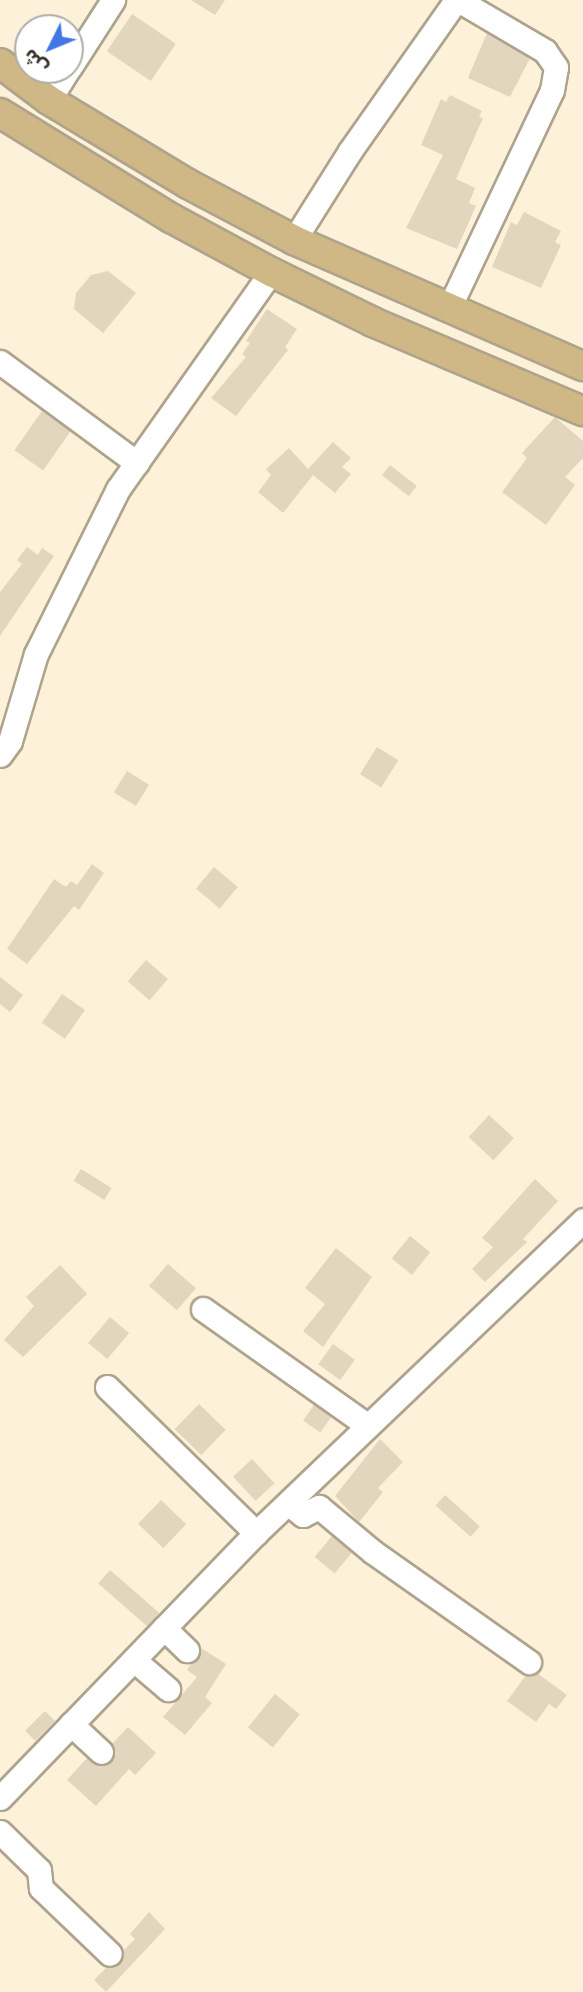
<!DOCTYPE html>
<html>
<head>
<meta charset="utf-8">
<style>
	body { margin:0 }
	#map { position:relative; width:583px; height:1992px; overflow:hidden; background:#fef1d9; font-family:"Titillium Web","Noto Sans Arabic",sans-serif }
	div>[style] { position:absolute }
	.building>* { inset:0; background:#e2d6be; transform-origin:0 0 }
	.roads { filter:drop-shadow(2px 0 #aea38c) drop-shadow(-2px 0 #aea38c) drop-shadow(0 2px #aea38c) drop-shadow(0 -2px #aea38c) }
	.minor>* { height:23px; margin:-11.5px; padding:0 11.5px; transform-origin:11.5px; border-radius:11.5px; background:#fff }
	.major>* { height:28px; margin:-14px; padding:0 14px; transform-origin:14px; border-radius:14px; background:#cfb885 }
	span { translate:-50% -50%; white-space:nowrap; text-align:center; line-height:1.15; -webkit-text-stroke:7px #fff; paint-order:stroke }
	.north { position:absolute; left:14px; top:14px; width:70px; height:70px; box-sizing:border-box; background:#fff; border:2px solid #afada9; border-radius:50%; rotate:227deg; font-size:19px; font-weight:700; line-height:28px; text-align:center; color:#373229 }
	.north::after { content:''; display:block; margin:auto; width:24px; height:32px; background:#4376e7; clip-path:polygon(50% 0,100% 100%,50% 72%,0 100%) }
</style>
</head>
<body>
<div id="map">
	<div class="building">
		<i style="clip-path:polygon(191px 0,225px 0,215px 15px)"></i>
		<i style="left:132px;top:14px;width:53px;height:45px;rotate:34deg"></i>
		<i style="clip-path:polygon(487px 33px,530px 58px,510px 97px,468px 78px)"></i>
		<i style="clip-path:polygon(450px 95px,482px 111px,479px 117px,483px 118px,456px 179px,475px 188px,469px 203px,476px 206px,457px 249px,406px 228px,443px 155px,421px 145px,441px 99px,446px 102px)"></i>
		<i style="clip-path:polygon(524px 212px,561px 231px,555px 242px,561px 245px,541px 288px,492px 267px,511px 222px,517px 225px)"></i>
		<i style="clip-path:polygon(108px 271px,136px 293px,103px 333px,74px 309px,76px 293px,91px 275px)"></i>
		<i style="clip-path:polygon(267px 309px,297px 329px,285px 347px,288px 350px,236px 416px,211px 398px,246px 357px,242px 354px,250px 343px,246px 341px)"></i>
		<i style="left:42px;top:411px;width:35px;height:48px;rotate:35deg"></i>
		<i style="clip-path:polygon(555px 417px,583px 441px,583px 458px,565px 477px,575px 485px,546px 525px,502px 492px,527px 458px,522px 453px)"></i>
		<i style="clip-path:polygon(333px 442px,351px 458px,342px 467px,351px 474px,335px 493px,313px 475px,283px 513px,258px 492px,271px 475px,266px 469px,289px 448px,308px 469px)"></i>
		<i style="left:390px;top:465px;width:34px;height:13px;rotate:38deg"></i>
		<i style="clip-path:polygon(27px 547px,38px 555px,42px 548px,54px 556px,0 636px,0 592px,22px 564px,17px 560px)"></i>
		<i style="left:377px;top:747px;width:25px;height:32px;rotate:32deg"></i>
		<i style="left:127px;top:771px;width:26px;height:25px;rotate:32deg"></i>
		<i style="clip-path:polygon(92px 864px,104px 873px,79px 910px,74px 906px,27px 964px,7px 949px,54px 879px,66px 887px,71px 881px,77px 885px)"></i>
		<i style="left:214px;top:867px;width:31px;height:28px;rotate:40deg"></i>
		<i style="left:146px;top:960px;width:29px;height:28px;rotate:41deg"></i>
		<i style="clip-path:polygon(0 977px,23px 995px,10px 1012px,0 1004px)"></i>
		<i style="left:62px;top:994px;width:28px;height:35px;rotate:35deg"></i>
		<i style="left:489px;top:1115px;width:34px;height:30px;rotate:43deg"></i>
		<i style="left:81px;top:1169px;width:36px;height:14px;rotate:32deg"></i>
		<i style="clip-path:polygon(535px 1179px,558px 1201px,523px 1239px,527px 1242px,485px 1282px,472px 1269px,493px 1247px,482px 1238px)"></i>
		<i style="left:410px;top:1236px;width:26px;height:29px;rotate:39deg"></i>
		<i style="clip-path:polygon(336px 1248px,372px 1277px,323px 1347px,303px 1331px,325px 1304px,305px 1288px)"></i>
		<i style="left:168px;top:1264px;width:37px;height:29px;rotate:41deg"></i>
		<i style="clip-path:polygon(60px 1265px,87px 1294px,23px 1357px,4px 1340px,34px 1306px,26px 1297px)"></i>
		<i style="left:110px;top:1317px;width:25px;height:34px;rotate:40deg"></i>
		<i style="left:333px;top:1344px;width:27px;height:25px;rotate:36deg"></i>
		<i style="left:199px;top:1404px;width:37px;height:35px;rotate:44deg"></i>
		<i style="left:314px;top:1405px;width:21px;height:19px;rotate:35deg"></i>
		<i style="clip-path:polygon(380px 1439px,403px 1462px,378px 1488px,383px 1492px,359px 1522px,335px 1496px)"></i>
		<i style="left:252px;top:1459px;width:33px;height:26px;rotate:47deg"></i>
		<i style="left:445px;top:1495px;width:47px;height:14px;rotate:42deg"></i>
		<i style="left:161px;top:1500px;width:35px;height:33px;rotate:44deg"></i>
		<i style="left:332px;top:1536px;width:26px;height:27px;rotate:40deg"></i>
		<i style="left:110px;top:1570px;width:65px;height:18px;rotate:41deg"></i>
		<i style="clip-path:polygon(201px 1648px,226px 1664px,205px 1697px,212px 1703px,185px 1735px,163px 1717px,197px 1677px,187px 1670px)"></i>
		<i style="clip-path:polygon(537px 1673px,567px 1695px,556px 1709px,549px 1704px,536px 1722px,507px 1701px,526px 1675px)"></i>
		<i style="left:275px;top:1694px;width:32px;height:43px;rotate:39deg"></i>
		<i style="left:45px;top:1711px;width:14px;height:28px;rotate:45deg"></i>
		<i style="clip-path:polygon(128px 1727px,156px 1753px,135px 1775px,129px 1769px,96px 1806px,67px 1780px,87px 1758px,99px 1766px,111px 1762px,112px 1744px)"></i>
		<i style="clip-path:polygon(149px 1912px,165px 1929px,106px 1992px,94px 1980px,107px 1967px,121px 1963px,123px 1951px,135px 1939px,130px 1934px)"></i>
	</div>
	<div class="roads">
		<div class="minor">
			<i style="left:70px;top:67px;width:80px;rotate:-57.3deg"></i>
			<i style="left:49px;top:100px;width:36px;rotate:-58deg"></i>
			<i style="left:294px;top:240px;width:105px;rotate:-57.8deg"></i>
			<i style="left:350px;top:151px;width:184px;rotate:-54.9deg"></i>
			<i style="left:449px;top:308px;width:241px;rotate:-64.7deg"></i>
			<i style="left:552px;top:90px;width:23px;rotate:-80deg"></i>
			<i style="left:556px;top:67px;width:19px;rotate:-125deg"></i>
			<i style="left:545px;top:51px;width:101px;rotate:-149.6deg"></i>
			<i style="left:0;top:362px;width:170px;rotate:36.4deg"></i>
			<i style="left:0;top:755px;width:17px;rotate:-54deg"></i>
			<i style="left:10px;top:741px;width:91px;rotate:-73.4deg"></i>
			<i style="left:36px;top:654px;width:184px;rotate:-63.6deg"></i>
			<i style="left:118px;top:489px;width:266px;rotate:-54.8deg"></i>
			<i style="left:203px;top:1309px;width:202px;rotate:35.3deg"></i>
			<i style="left:107px;top:1387px;width:209px;rotate:44.4deg"></i>
			<i style="left:288px;top:1503px;width:19px;rotate:39deg"></i>
			<i style="left:303px;top:1515px;width:18px;rotate:-27deg"></i>
			<i style="left:319px;top:1507px;width:70px;rotate:39.8deg"></i>
			<i style="left:373px;top:1552px;width:191px;rotate:35.2deg"></i>
			<i style="left:164px;top:1628px;width:32px;rotate:44deg"></i>
			<i style="left:134px;top:1660px;width:45px;rotate:40.5deg"></i>
			<i style="left:71px;top:1724px;width:41px;rotate:43deg"></i>
			<i style="left:0;top:1798px;width:368px;rotate:-46deg"></i>
			<i style="left:256px;top:1533px;width:453px;rotate:-43.7deg"></i>
			<i style="left:0;top:1832px;width:54px;rotate:44.3deg"></i>
			<i style="left:39px;top:1870px;width:18px;rotate:84deg"></i>
			<i style="left:41px;top:1888px;width:95px;rotate:43.7deg"></i>
		</div>
		<div class="major">
			<i style="left:0;top:63px;width:61px;rotate:37.1deg"></i>
			<i style="left:49px;top:100px;width:162px;rotate:31.1deg"></i>
			<i style="left:188px;top:184px;width:120px;rotate:27.8deg"></i>
			<i style="left:294px;top:240px;width:315px;rotate:23.6deg"></i>
			<i style="left:0;top:113px;width:201px;rotate:31.6deg"></i>
			<i style="left:171px;top:218px;width:114px;rotate:28.4deg"></i>
			<i style="left:271px;top:272px;width:114px;rotate:26.1deg"></i>
			<i style="left:373px;top:322px;width:228px;rotate:23deg"></i>
		</div>
	</div>
	<div class="north">ش</div>
</div>
</body>
</html>
